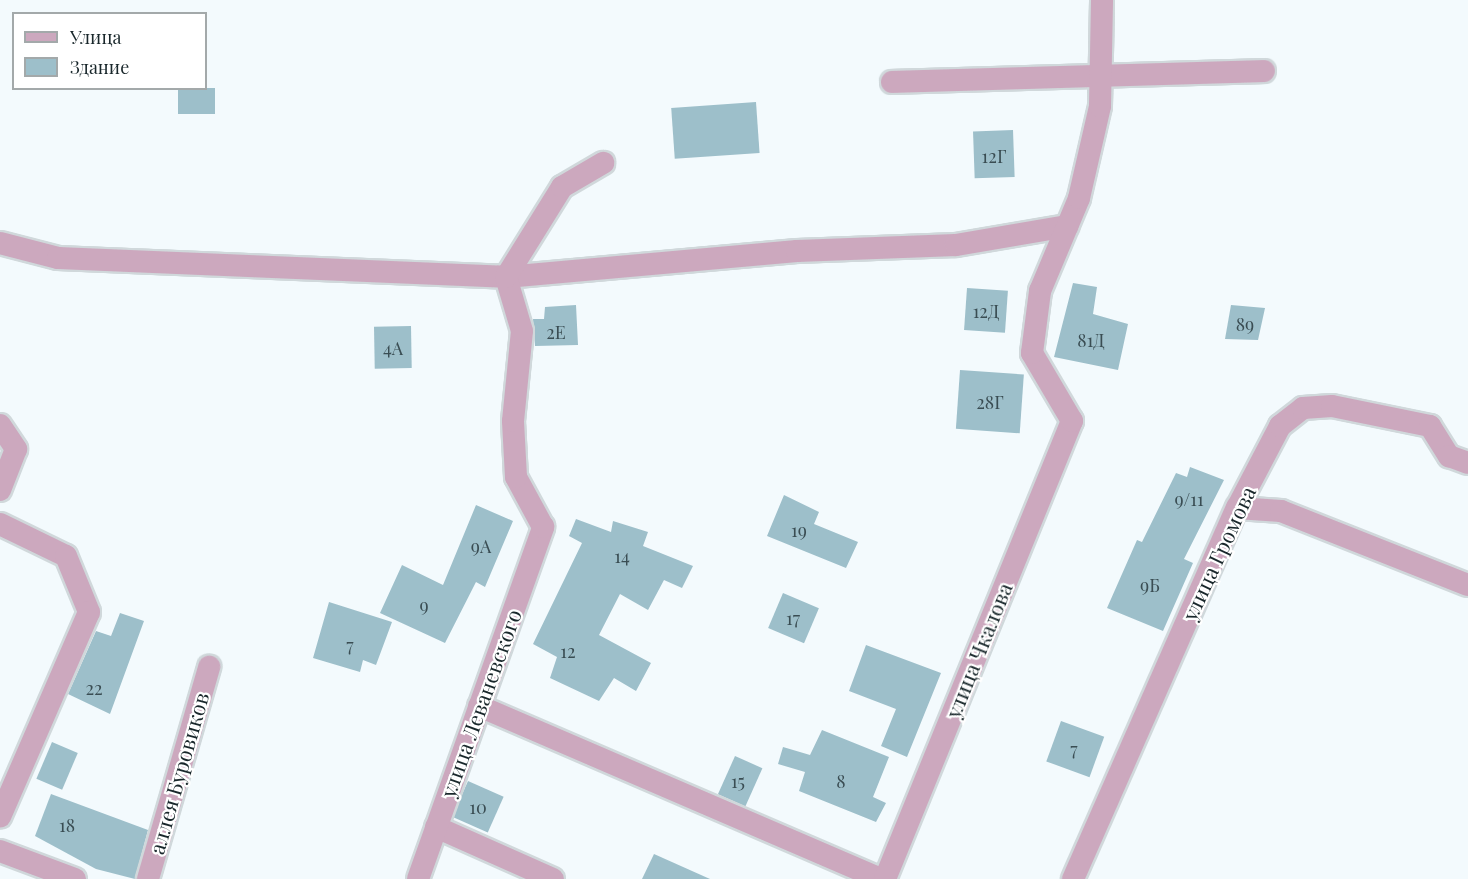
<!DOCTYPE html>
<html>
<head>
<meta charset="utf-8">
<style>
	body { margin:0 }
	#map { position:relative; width:1468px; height:879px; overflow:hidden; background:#f3fafd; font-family:"Playfair Display",serif }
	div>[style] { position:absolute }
	.building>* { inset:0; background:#9dbfca; transform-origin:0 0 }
	.roads { filter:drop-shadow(2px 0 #d0d8db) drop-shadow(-2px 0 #d0d8db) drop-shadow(0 2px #d0d8db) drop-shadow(0 -2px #d0d8db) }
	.minor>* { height:22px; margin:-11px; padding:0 11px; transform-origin:11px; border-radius:11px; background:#cca8be }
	span { translate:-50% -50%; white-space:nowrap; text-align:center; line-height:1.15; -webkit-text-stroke:4.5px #fff; paint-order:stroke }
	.number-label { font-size:18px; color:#3a4d53 }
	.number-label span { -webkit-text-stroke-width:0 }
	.street-label { font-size:21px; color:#19272b }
	.legend { position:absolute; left:12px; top:12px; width:195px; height:78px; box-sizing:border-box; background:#fff; border:2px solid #a3a9aa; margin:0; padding:8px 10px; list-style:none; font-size:18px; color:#19272b }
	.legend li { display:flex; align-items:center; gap:12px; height:30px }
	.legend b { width:30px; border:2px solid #a3a9aa }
</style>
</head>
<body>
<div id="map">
	<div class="building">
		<i style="left:178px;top:88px;width:37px;height:26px"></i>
		<i style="left:756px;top:102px;width:51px;height:85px;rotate:86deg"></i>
		<i style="left:1013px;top:130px;width:47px;height:40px;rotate:88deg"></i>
		<i style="clip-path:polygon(1073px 283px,1097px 287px,1093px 314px,1128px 324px,1118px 370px,1054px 357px)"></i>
		<i style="left:967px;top:288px;width:41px;height:42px;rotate:4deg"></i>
		<i style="clip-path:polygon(576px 305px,578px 345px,535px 346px,533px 319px,544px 319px,545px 307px)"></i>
		<i style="clip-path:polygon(1231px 305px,1265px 308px,1258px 340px,1225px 339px)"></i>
		<i style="left:411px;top:326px;width:42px;height:37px;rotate:89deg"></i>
		<i style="left:960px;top:370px;width:64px;height:59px;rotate:4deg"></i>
		<i style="clip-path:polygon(1190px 467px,1224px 480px,1184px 559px,1193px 563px,1163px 631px,1107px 608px,1137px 540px,1142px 542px,1176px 473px,1187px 477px)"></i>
		<i style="clip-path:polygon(784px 495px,819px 512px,814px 524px,858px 542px,846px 568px,767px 536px)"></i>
		<i style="clip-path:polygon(476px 505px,513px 521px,485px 587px,476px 582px,445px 643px,380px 613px,402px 565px,443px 585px)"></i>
		<i style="clip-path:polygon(576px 519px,611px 532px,613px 521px,648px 532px,643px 546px,693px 566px,682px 588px,664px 580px,648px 610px,620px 594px,599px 635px,651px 663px,636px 691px,614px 678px,599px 701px,550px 678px,557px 657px,533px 644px,582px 543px,569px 536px)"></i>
		<i style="left:783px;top:593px;width:39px;height:38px;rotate:23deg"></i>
		<i style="clip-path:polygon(329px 602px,392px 622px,376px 665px,363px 660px,360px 672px,313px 658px)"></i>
		<i style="clip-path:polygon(120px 613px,144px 621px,110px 714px,68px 694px,96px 631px,111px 636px)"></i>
		<i style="clip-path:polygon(866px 645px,941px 673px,907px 757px,881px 746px,896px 709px,849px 691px)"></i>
		<i style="left:1061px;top:721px;width:46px;height:43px;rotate:20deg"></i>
		<i style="clip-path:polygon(822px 730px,889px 757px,873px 797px,886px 803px,876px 822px,799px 791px,805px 772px,778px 764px,783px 747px,810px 755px)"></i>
		<i style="left:52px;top:742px;width:28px;height:40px;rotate:23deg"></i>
		<i style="left:735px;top:756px;width:30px;height:42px;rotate:24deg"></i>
		<i style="left:468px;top:781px;width:39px;height:39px;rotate:24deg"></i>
		<i style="clip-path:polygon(51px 794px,148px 830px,135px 879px,96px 869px,35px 836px)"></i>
		<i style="clip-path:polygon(654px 854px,710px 879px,642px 879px)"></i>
	</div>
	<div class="roads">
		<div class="minor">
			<i style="left:892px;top:82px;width:372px;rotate:-1.7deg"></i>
			<i style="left:0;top:243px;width:60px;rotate:14.5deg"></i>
			<i style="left:58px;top:258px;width:448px;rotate:2.4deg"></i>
			<i style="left:506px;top:277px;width:292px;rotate:-5.1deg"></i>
			<i style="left:797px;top:251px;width:159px;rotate:-2.2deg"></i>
			<i style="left:956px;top:245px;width:113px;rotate:-9.7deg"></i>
			<i style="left:0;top:425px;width:29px;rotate:56deg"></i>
			<i style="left:16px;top:449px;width:44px;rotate:111.3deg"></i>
			<i style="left:1237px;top:508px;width:44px;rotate:3.9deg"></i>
			<i style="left:1281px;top:511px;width:201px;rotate:21.6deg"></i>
			<i style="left:0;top:524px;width:73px;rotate:25.9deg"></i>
			<i style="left:66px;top:556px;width:61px;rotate:67.7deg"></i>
			<i style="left:89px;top:612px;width:223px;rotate:113.5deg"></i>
			<i style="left:479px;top:706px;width:437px;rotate:23.3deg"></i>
			<i style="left:436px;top:827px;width:128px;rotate:24deg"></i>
			<i style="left:0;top:851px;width:80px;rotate:20.5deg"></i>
			<i style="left:148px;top:879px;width:221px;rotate:-73.9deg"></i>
			<i style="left:418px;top:879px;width:374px;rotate:-70.4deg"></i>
			<i style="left:543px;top:527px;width:57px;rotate:-118.4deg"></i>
			<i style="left:516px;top:477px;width:56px;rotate:-93.1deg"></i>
			<i style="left:513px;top:421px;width:90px;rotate:-84.3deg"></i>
			<i style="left:522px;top:331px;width:56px;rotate:-106.5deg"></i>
			<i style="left:506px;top:277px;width:106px;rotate:-58.1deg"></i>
			<i style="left:562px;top:187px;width:48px;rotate:-30.3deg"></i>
			<i style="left:885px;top:879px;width:495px;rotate:-67.8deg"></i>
			<i style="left:1072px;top:421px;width:79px;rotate:-120.5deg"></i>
			<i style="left:1032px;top:353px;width:63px;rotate:-82.6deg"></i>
			<i style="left:1040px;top:291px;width:101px;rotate:-67.2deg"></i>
			<i style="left:1079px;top:198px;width:94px;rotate:-77.1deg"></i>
			<i style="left:1100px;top:106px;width:106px;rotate:-88.9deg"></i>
			<i style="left:1073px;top:879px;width:406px;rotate:-66.2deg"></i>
			<i style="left:1237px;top:508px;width:93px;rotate:-62.3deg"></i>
			<i style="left:1280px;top:426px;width:29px;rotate:-38deg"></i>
			<i style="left:1303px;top:408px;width:29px;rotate:-4deg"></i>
			<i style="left:1332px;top:406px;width:100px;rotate:11.5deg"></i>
			<i style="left:1430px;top:426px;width:36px;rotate:58deg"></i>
			<i style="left:1449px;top:456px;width:20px;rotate:20deg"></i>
		</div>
	</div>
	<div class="number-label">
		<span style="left:994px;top:156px">12Г</span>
		<span style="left:986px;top:311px">12Д</span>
		<span style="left:1245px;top:324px">89</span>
		<span style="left:556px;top:332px">2Е</span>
		<span style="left:1091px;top:340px">81Д</span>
		<span style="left:393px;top:348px">4А</span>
		<span style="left:990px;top:402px">28Г</span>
		<span style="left:1189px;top:499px">9/11</span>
		<span style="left:799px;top:530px">19</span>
		<span style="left:481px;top:546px">9А</span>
		<span style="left:622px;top:556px">14</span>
		<span style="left:1150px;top:585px">9Б</span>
		<span style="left:424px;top:605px">9</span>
		<span style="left:793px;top:618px">17</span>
		<span style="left:350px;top:645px">7</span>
		<span style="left:568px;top:651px">12</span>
		<span style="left:94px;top:688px">22</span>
		<span style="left:1074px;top:749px">7</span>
		<span style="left:738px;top:781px">15</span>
		<span style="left:841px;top:781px">8</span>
		<span style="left:478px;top:807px">10</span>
		<span style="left:67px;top:825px">18</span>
	</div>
	<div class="street-label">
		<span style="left:1218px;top:553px;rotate:-65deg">улица Громова</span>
		<span style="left:978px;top:650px;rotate:-68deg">улица Чкалова</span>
		<span style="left:480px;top:703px;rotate:-70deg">улица Леваневского</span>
		<span style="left:178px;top:773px;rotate:-74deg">аллея Буровиков</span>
	</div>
	<ul class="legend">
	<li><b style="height:8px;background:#cca8be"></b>Улица</li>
	<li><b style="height:16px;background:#9dbfca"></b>Здание</li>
	</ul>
</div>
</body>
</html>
